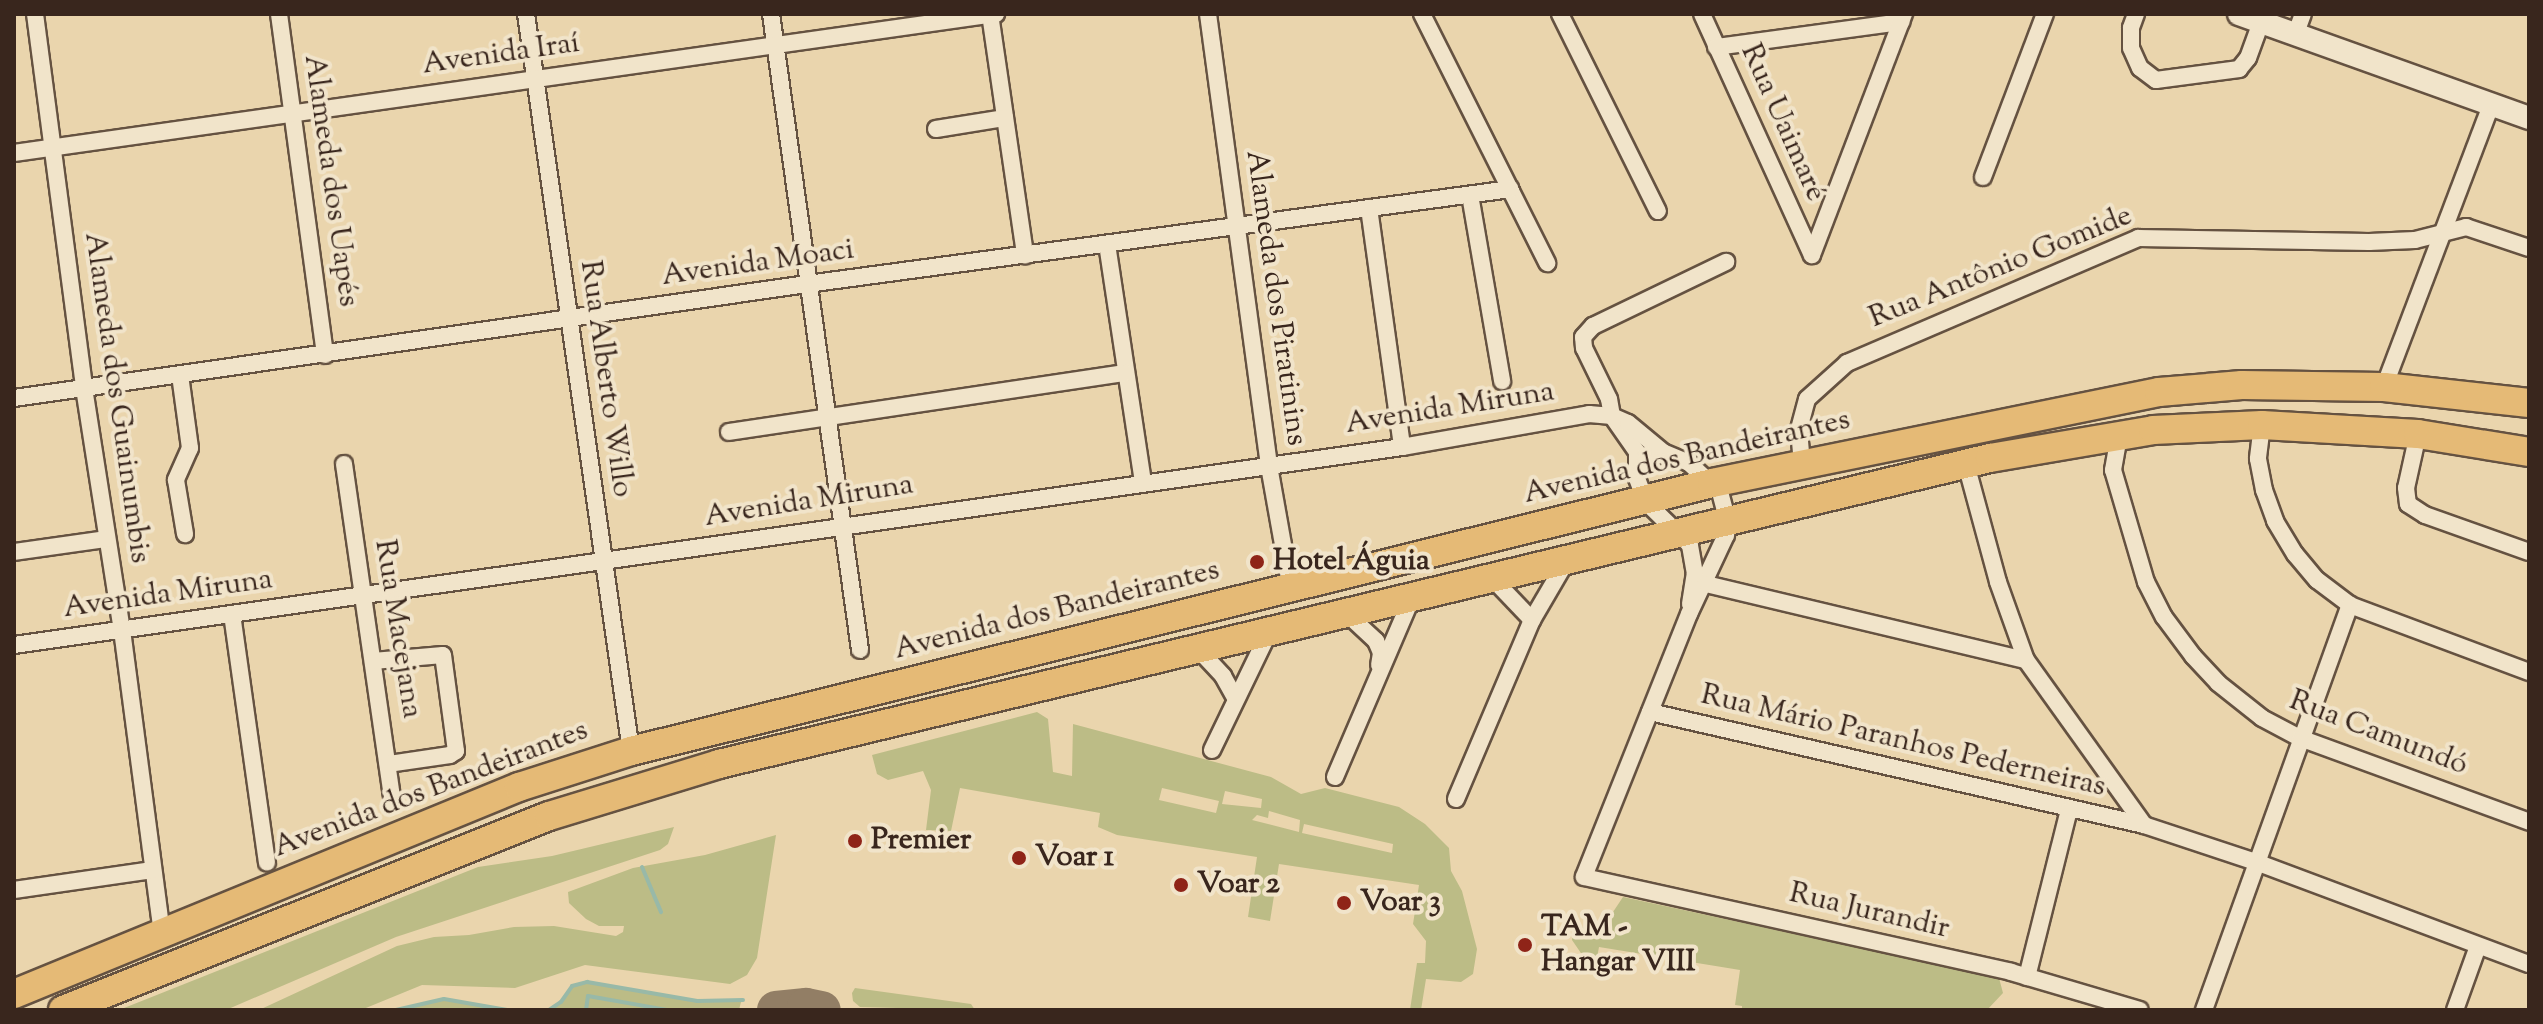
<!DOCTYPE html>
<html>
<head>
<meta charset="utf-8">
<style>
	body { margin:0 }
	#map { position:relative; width:2543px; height:1024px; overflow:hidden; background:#ead5ad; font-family:"Sorts Mill Goudy",serif }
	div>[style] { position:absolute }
	.green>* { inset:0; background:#bcbc86 }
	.stream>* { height:4px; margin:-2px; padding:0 2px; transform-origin:2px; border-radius:2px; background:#98b9a8 }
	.taxiway>* { height:38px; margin:-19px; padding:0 19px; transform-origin:19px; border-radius:19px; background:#927e65 }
	.roads { filter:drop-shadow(2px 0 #655241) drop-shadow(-2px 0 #655241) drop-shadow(0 2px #655241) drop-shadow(0 -2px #655241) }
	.street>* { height:16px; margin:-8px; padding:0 8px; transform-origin:8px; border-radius:8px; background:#f1e4ca }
	.secondary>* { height:22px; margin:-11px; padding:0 11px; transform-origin:11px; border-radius:11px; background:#f1e4ca }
	.highway>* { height:28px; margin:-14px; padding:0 14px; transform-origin:14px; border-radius:14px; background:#e5ba76 }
	.dots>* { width:22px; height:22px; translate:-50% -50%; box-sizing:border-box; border:4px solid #f1e4ca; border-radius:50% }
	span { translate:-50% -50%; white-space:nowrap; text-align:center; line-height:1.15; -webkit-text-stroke:8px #f1e4ca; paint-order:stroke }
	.street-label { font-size:30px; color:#39261d }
	.poi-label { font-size:30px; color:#39261d; font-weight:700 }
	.left { translate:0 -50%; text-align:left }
	.frame { position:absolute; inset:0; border:16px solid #39261d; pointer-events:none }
</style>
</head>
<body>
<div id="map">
	<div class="green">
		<i style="clip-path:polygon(evenodd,1037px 712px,1048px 719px,1053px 772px,1072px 776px,1073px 724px,1271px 777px,1301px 794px,1325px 788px,1399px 807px,1425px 824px,1449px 848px,1451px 871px,1462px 891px,1477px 949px,1473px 974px,1461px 982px,1426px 979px,1421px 1010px,1410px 1010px,1417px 963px,1425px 963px,1426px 941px,1413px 924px,1419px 885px,1279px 864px,1270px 921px,1248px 917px,1257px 857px,1117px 835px,1098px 827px,1100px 813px,960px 788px,951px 831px,926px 830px,931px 790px,923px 771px,888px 780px,877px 774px,872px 755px,1037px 712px,1162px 788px,1219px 801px,1216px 813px,1159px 800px,1162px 788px,1037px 712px,1225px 791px,1262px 799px,1261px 808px,1222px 804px,1225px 791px,1037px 712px,1269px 811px,1300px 820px,1299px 832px,1252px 820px,1257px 815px,1268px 818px,1269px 811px,1037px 712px,1304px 824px,1393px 844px,1392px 853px,1302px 833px,1304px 824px)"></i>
		<i style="clip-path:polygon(674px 827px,668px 844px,660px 850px,396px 937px,226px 1010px,119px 1010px,478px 867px,552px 856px)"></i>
		<i style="clip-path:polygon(776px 835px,757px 958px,747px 975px,730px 984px,585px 965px,515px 988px,422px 985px,361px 1010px,259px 1010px,397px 946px,434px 937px,469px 935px,514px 927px,554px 926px,616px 936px,623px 932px,624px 926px,599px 926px,586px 919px,569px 903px,568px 892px,633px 868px,705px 855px)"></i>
		<i style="clip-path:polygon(1623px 897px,1999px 978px,2003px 993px,1987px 1010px,1742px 1010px,1742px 1006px,1735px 1005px,1740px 970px,1599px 947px,1596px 963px,1585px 959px,1572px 940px,1574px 923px,1585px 928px,1605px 924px)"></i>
		<i style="clip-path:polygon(586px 983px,697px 1001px,741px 1002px,739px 1010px,553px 1010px,572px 987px)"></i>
		<i style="clip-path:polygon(855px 988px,971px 1004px,975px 1010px,860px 1007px,853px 1001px,852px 993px)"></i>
		<i style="clip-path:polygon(444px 1000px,460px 1001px,503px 1010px,399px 1010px)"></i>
	</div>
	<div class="stream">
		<i style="left:642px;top:867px;width:49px;rotate:67.1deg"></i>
		<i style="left:396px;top:1010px;width:49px;rotate:-12.9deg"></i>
		<i style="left:444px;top:999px;width:64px;rotate:9.9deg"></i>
		<i style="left:549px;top:1010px;width:14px;rotate:-34deg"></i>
		<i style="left:561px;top:1002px;width:19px;rotate:-55deg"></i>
		<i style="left:572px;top:986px;width:16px;rotate:-15deg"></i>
		<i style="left:587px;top:982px;width:112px;rotate:9.8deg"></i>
		<i style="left:697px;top:1001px;width:46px;rotate:-1.2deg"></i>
		<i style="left:586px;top:1010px;width:14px;rotate:-82deg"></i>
		<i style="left:588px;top:996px;width:80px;rotate:10deg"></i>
	</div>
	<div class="taxiway">
		<i style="left:776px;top:1010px;width:30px;rotate:-6deg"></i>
		<i style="left:806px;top:1007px;width:16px;rotate:11deg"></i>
	</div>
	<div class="roads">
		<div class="street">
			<i style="left:35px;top:14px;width:377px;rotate:82.5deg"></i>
			<i style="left:84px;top:388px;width:245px;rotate:81.1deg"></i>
			<i style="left:122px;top:630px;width:305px;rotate:82.5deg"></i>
			<i style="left:279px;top:14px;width:344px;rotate:82.3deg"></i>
			<i style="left:526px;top:14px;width:744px;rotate:81.89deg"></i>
			<i style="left:771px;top:14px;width:642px;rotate:82.03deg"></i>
			<i style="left:990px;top:14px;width:244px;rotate:81.7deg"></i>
			<i style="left:1208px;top:14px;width:456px;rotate:82.3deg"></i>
			<i style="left:1269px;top:466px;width:125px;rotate:79.9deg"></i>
			<i style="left:1422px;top:14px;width:279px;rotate:63.3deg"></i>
			<i style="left:1560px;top:14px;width:220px;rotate:63.6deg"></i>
			<i style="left:1702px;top:14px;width:265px;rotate:65.5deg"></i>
			<i style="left:2136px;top:14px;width:15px;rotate:110deg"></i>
			<i style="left:2131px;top:28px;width:20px;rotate:90deg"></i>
			<i style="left:2131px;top:48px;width:22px;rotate:66deg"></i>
			<i style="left:2140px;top:68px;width:20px;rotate:37deg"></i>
			<i style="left:2156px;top:80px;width:84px;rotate:-7.5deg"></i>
			<i style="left:2239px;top:69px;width:14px;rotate:-51deg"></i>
			<i style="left:2248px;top:58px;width:38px;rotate:-70deg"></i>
			<i style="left:2296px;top:33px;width:20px;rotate:-70deg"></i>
			<i style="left:1716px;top:47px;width:187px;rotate:-7.7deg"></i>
			<i style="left:936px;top:129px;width:70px;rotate:-9.1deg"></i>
			<i style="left:14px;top:153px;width:992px;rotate:-8.06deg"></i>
			<i style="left:1983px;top:177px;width:174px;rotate:-69.2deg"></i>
			<i style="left:1470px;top:195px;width:189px;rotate:80.2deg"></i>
			<i style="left:1369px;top:208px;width:241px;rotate:82.1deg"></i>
			<i style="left:1107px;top:244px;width:241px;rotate:81.4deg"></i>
			<i style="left:1812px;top:255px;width:258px;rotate:-69.1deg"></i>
			<i style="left:180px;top:375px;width:74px;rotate:82.2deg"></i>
			<i style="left:190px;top:448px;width:35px;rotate:114deg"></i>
			<i style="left:176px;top:480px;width:55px;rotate:80.5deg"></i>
			<i style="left:2384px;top:387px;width:302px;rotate:-69.2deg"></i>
			<i style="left:14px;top:398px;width:801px;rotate:-8.18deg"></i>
			<i style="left:807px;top:284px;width:710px;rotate:-7.69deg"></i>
			<i style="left:2262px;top:425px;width:34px;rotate:97deg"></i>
			<i style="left:2258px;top:459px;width:32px;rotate:79deg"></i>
			<i style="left:2264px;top:490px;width:33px;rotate:70deg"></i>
			<i style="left:2275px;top:521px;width:39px;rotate:59deg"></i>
			<i style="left:2295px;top:554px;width:34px;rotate:50deg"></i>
			<i style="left:2317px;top:580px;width:41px;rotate:37.1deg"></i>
			<i style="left:2350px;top:605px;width:191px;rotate:20.5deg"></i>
			<i style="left:729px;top:432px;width:401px;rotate:-8.5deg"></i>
			<i style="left:2418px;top:434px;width:55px;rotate:102.5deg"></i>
			<i style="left:2406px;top:488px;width:16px;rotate:83deg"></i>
			<i style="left:2408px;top:504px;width:20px;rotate:33deg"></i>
			<i style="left:2425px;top:515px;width:110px;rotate:19.6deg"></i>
			<i style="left:2119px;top:436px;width:35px;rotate:100deg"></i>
			<i style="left:2113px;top:470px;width:117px;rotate:73.6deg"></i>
			<i style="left:2146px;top:582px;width:39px;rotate:63deg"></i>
			<i style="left:2164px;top:617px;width:49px;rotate:53.4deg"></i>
			<i style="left:2193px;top:656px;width:37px;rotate:47deg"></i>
			<i style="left:2218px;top:683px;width:56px;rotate:38.5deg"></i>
			<i style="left:2262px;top:718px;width:43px;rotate:27.8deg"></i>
			<i style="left:2300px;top:738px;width:244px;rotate:20.1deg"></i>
			<i style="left:344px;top:464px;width:342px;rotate:81.8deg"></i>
			<i style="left:1802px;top:464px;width:35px;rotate:-95deg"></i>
			<i style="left:1799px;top:429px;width:31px;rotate:-75deg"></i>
			<i style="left:1807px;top:399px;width:54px;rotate:-42deg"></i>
			<i style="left:1847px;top:363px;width:317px;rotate:-23.2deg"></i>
			<i style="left:2138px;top:238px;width:231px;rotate:1deg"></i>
			<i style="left:2369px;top:242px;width:46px;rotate:-2.5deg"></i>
			<i style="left:2415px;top:240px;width:53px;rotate:-14.3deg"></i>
			<i style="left:2466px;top:227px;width:66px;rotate:18.4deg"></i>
			<i style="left:1966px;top:464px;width:122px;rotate:74.8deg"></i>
			<i style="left:1998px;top:582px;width:83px;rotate:70.3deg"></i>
			<i style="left:2026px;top:660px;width:203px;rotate:54.4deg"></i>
			<i style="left:2144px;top:825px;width:118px;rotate:18.3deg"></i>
			<i style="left:2256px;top:862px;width:291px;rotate:20.5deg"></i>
			<i style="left:1638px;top:465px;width:28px;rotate:-27deg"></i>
			<i style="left:1663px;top:452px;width:28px;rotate:23deg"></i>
			<i style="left:1689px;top:463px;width:42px;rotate:43.1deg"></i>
			<i style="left:1720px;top:492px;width:27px;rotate:75deg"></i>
			<i style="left:1727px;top:518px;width:17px;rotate:93deg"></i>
			<i style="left:1726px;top:535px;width:87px;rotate:115.1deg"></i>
			<i style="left:1689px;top:614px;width:283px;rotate:111.8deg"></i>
			<i style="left:1584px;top:877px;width:437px;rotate:12.5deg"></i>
			<i style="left:2011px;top:972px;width:134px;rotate:16.4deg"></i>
			<i style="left:14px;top:552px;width:93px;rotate:-8deg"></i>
			<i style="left:1492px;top:578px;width:58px;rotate:46.4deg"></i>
			<i style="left:1706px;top:584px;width:329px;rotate:13.4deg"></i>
			<i style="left:1690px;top:604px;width:30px;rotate:-81deg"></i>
			<i style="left:1695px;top:574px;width:29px;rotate:-100deg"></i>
			<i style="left:1690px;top:545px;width:62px;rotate:-135.7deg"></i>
			<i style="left:1646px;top:502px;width:26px;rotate:-111deg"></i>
			<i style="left:1637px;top:478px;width:26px;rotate:-90deg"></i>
			<i style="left:1637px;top:452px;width:44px;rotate:-124.8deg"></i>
			<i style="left:1612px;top:416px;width:17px;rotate:-100deg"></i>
			<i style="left:1609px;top:399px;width:57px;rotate:-116.1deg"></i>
			<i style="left:1584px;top:348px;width:11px;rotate:-95deg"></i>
			<i style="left:1583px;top:337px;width:15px;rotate:-48deg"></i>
			<i style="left:1593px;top:326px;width:148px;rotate:-25.7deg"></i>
			<i style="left:1346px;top:613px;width:41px;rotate:43deg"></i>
			<i style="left:1376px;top:641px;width:13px;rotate:67deg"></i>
			<i style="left:1381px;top:653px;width:12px;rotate:99deg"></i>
			<i style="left:232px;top:614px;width:251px;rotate:82deg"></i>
			<i style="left:14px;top:645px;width:1402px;rotate:-8.12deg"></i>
			<i style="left:1402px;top:447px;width:190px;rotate:-10deg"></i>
			<i style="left:1589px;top:414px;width:23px;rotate:5deg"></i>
			<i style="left:1612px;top:416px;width:17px;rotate:24deg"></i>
			<i style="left:1628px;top:423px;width:45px;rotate:39.6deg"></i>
			<i style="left:1198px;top:649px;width:37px;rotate:47deg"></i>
			<i style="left:1223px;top:676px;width:25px;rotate:61deg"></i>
			<i style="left:373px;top:661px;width:70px;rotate:-4.9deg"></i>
			<i style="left:443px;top:655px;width:97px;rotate:82.3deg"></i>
			<i style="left:456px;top:751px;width:7px;rotate:146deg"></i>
			<i style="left:450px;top:755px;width:63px;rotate:171.7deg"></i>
			<i style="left:1650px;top:712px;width:507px;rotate:12.88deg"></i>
			<i style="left:1212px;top:750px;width:131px;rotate:-64.2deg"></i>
			<i style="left:1335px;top:777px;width:196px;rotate:-66.8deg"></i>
			<i style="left:1456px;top:799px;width:194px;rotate:-67deg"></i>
			<i style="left:1532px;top:620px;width:69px;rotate:-59.7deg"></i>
			<i style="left:14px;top:890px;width:140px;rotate:-8.2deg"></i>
			<i style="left:2027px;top:977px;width:172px;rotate:-75.9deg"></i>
			<i style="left:2204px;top:1010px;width:431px;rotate:-70.2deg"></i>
			<i style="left:2455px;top:1010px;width:68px;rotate:-70.2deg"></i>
		</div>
		<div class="secondary">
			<i style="left:2239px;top:14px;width:308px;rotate:19.7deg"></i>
		</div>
		<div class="highway">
			<i style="left:14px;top:994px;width:546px;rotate:-22.29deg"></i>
			<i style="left:519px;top:787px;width:118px;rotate:-17.8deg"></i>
			<i style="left:631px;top:751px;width:1114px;rotate:-13.92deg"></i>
			<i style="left:1712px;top:483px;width:456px;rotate:-11.5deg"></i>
			<i style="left:2159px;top:392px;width:83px;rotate:-4.8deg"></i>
			<i style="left:2242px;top:385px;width:142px;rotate:0.8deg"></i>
			<i style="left:2384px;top:387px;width:146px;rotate:6.3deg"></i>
			<i style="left:63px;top:1010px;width:523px;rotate:-21.76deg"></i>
			<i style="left:549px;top:816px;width:178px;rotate:-17deg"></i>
			<i style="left:719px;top:764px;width:1307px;rotate:-13.54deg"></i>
			<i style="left:1990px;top:458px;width:165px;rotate:-9.7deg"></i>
			<i style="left:2153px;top:430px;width:109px;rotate:-2.6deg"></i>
			<i style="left:2262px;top:425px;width:156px;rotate:3.3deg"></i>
			<i style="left:2418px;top:434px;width:112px;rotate:9.2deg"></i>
		</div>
	</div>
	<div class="dots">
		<i style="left:1257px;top:562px;background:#8f2418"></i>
		<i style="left:855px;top:841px;background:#8f2418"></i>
		<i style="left:1019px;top:858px;background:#8f2418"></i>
		<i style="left:1181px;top:885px;background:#8f2418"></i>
		<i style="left:1344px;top:903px;background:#8f2418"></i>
		<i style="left:1525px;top:945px;background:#8f2418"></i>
	</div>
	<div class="street-label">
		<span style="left:501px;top:55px;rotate:-8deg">Avenida Iraí</span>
		<span style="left:1782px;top:123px;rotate:66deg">Rua Uaimaré</span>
		<span style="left:330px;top:181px;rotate:82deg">Alameda dos Uapés</span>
		<span style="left:758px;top:264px;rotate:-8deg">Avenida Moaci</span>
		<span style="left:2001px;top:268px;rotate:-22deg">Rua Antônio Gomide</span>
		<span style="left:1275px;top:298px;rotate:82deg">Alameda dos Piratinins</span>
		<span style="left:605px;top:379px;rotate:82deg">Rua Alberto Willo</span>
		<span style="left:116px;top:398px;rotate:82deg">Alameda dos Guainumbis</span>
		<span style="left:1450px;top:409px;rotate:-9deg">Avenida Miruna</span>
		<span style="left:1687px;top:458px;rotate:-13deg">Avenida dos Bandeirantes</span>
		<span style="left:809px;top:502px;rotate:-9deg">Avenida Miruna</span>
		<span style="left:168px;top:595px;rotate:-8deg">Avenida Miruna</span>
		<span style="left:1057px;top:611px;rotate:-14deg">Avenida dos Bandeirantes</span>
		<span style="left:397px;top:629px;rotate:81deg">Rua Macejana</span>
		<span style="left:2378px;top:734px;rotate:21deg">Rua Camundó</span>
		<span style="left:1903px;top:742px;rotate:13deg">Rua Mário Paranhos Pederneiras</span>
		<span style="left:431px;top:790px;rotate:-21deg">Avenida dos Bandeirantes</span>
		<span style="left:1869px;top:912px;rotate:13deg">Rua Jurandir</span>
	</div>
	<div class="poi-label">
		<span class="left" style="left:1273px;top:562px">Hotel Águia</span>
		<span class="left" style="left:871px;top:841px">Premier</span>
		<span class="left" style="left:1035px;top:858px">Voar 1</span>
		<span class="left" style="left:1197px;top:885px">Voar 2</span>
		<span class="left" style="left:1360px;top:903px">Voar 3</span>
		<span class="left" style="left:1541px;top:945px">TAM -<br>Hangar VIII</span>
	</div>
	<div class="frame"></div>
</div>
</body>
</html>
